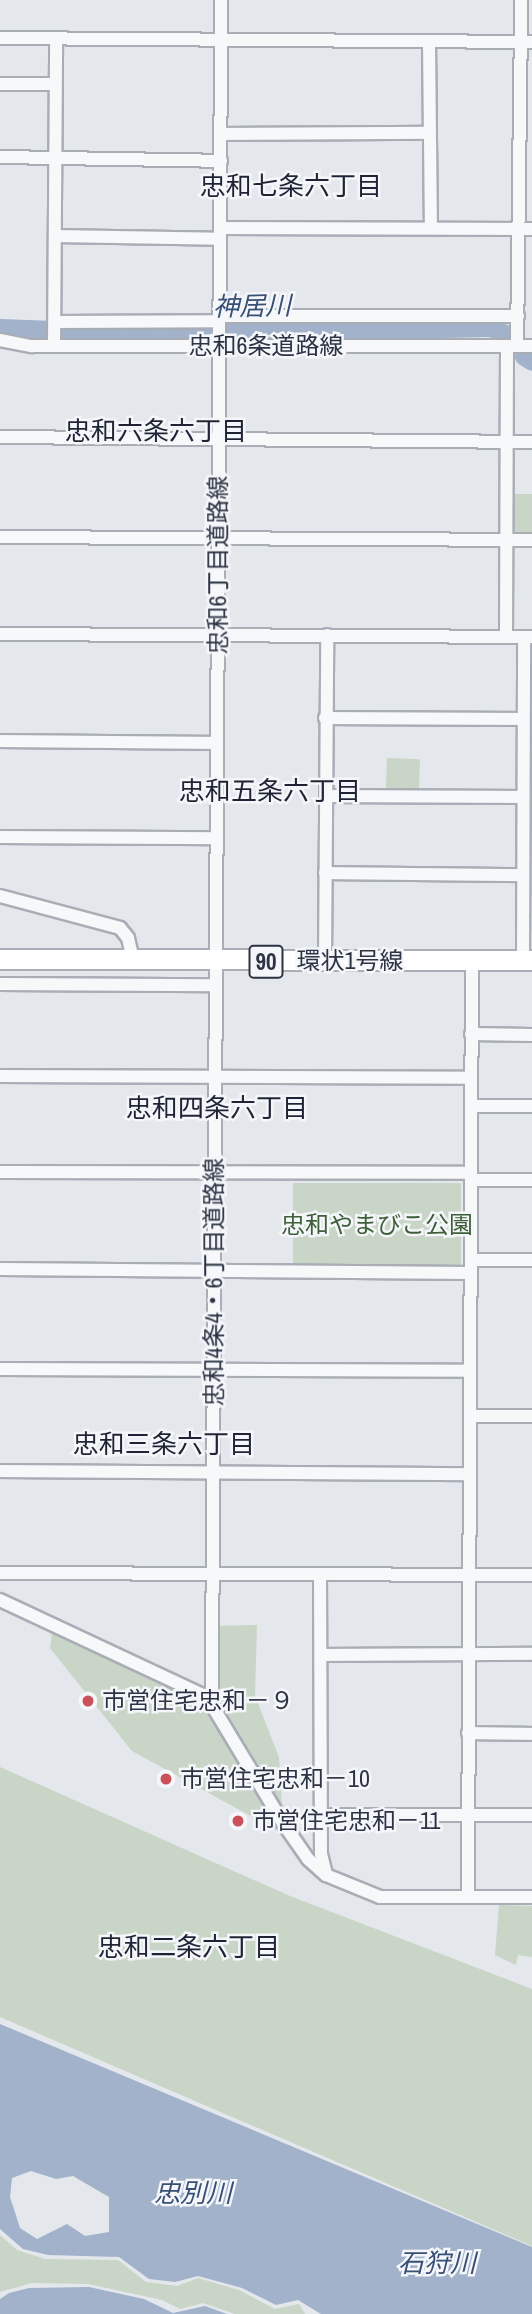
<!DOCTYPE html>
<html>
<head>
<meta charset="utf-8">
<style>
	body { margin:0 }
	#map { position:relative; width:532px; height:2314px; overflow:hidden; background:#e4e7ec; font-family:"Archivo Narrow","Noto Sans JP",sans-serif }
	div>[style] { position:absolute }
	.green>* { inset:0; background:#c9d5c6; transform-origin:0 0 }
	.water>* { inset:0; background:#a1b2ca }
	.river>* { height:19px; margin:-9.5px; padding:0 9.5px; transform-origin:9.5px; border-radius:9.5px; background:#a1b2ca }
	.roads { filter:drop-shadow(2px 0 #a9adb6) drop-shadow(-2px 0 #a9adb6) drop-shadow(0 2px #a9adb6) drop-shadow(0 -2px #a9adb6) }
	.minor>* { height:12px; margin:-6px; padding:0 6px; transform-origin:6px; border-radius:6px; background:#f7f8fa }
	.primary>* { height:19px; margin:-9.5px; padding:0 9.5px; transform-origin:9.5px; border-radius:9.5px; background:#fff }
	.dots>* { width:19px; height:19px; translate:-50% -50%; box-sizing:border-box; border:4px solid #f4f6f9; border-radius:50% }
	span { translate:-50% -50%; white-space:nowrap; text-align:center; line-height:1.15; -webkit-text-stroke:5px #f4f6f9; paint-order:stroke }
	.shield-label span { padding:2px 5px; background:#f4f6f9; border:2px solid; border-radius:5px; -webkit-text-stroke-width:0 }
	.shield-label { font-size:23px; color:#2c3344; font-weight:700 }
	.street-label { font-size:24px; color:#2c3344 }
	.park-label { font-size:24px; color:#3e5f3a }
	.poi-label { font-size:24px; color:#2c3344 }
	.left { translate:0 -50%; text-align:left }
	.neighbourhood-label { font-size:26px; color:#1e2435 }
	.water-label { font-size:26px; color:#384f76; font-style:italic }
</style>
</head>
<body>
<div id="map">
	<div class="green">
		<i style="left:507px;top:494px;width:25px;height:46px"></i>
		<i style="left:387px;top:758px;width:33px;height:31px;rotate:2deg"></i>
		<i style="left:293px;top:1183px;width:168px;height:82px"></i>
		<i style="clip-path:polygon(53px 1625px,207px 1697px,212px 1626px,257px 1625px,255px 1696px,279px 1757px,283px 1823px,276px 1830px,132px 1751px,50px 1648px)"></i>
		<i style="clip-path:polygon(0 1767px,290px 1896px,532px 1989px,532px 2246px,0 2017px)"></i>
		<i style="clip-path:polygon(499px 1905px,532px 1906px,532px 1957px,518px 1955px,516px 1965px,495px 1955px)"></i>
		<i style="clip-path:polygon(0 2235px,17px 2250px,45px 2259px,118px 2260px,146px 2282px,177px 2286px,198px 2278px,239px 2290px,275px 2309px,299px 2304px,305px 2314px,235px 2314px,203px 2303px,180px 2309px,162px 2300px,88px 2284px,32px 2283px,0 2292px)"></i>
	</div>
	<div class="water">
		<i style="clip-path:polygon(evenodd,0 2024px,532px 2247px,532px 2314px,321px 2314px,298px 2300px,276px 2305px,242px 2288px,198px 2276px,175px 2282px,149px 2279px,119px 2257px,48px 2255px,23px 2249px,0 2229px,0 2024px,31px 2171px,56px 2179px,73px 2176px,109px 2197px,109px 2232px,85px 2236px,67px 2224px,37px 2239px,20px 2228px,10px 2197px,12px 2178px,31px 2171px)"></i>
		<i style="clip-path:polygon(89px 2287px,144px 2299px,173px 2313px,205px 2306px,227px 2314px,0 2314px,0 2299px,9px 2293px,29px 2288px)"></i>
	</div>
	<div class="river">
		<i style="left:0;top:328px;width:159px;rotate:2.2deg"></i>
		<i style="left:159px;top:334px;width:332px;rotate:-1.2deg"></i>
		<i style="left:491px;top:327px;width:13px;rotate:27deg"></i>
		<i style="left:524px;top:356px;width:9px;rotate:32deg"></i>
	</div>
	<div class="roads">
		<div class="minor">
			<i style="left:0;top:38px;width:532px;rotate:0.43deg"></i>
			<i style="left:429px;top:42px;width:186px;rotate:89.4deg"></i>
			<i style="left:0;top:84px;width:55px"></i>
			<i style="left:221px;top:134px;width:209px;rotate:-0.3deg"></i>
			<i style="left:0;top:157px;width:221px;rotate:1deg"></i>
			<i style="left:220px;top:228px;width:312px;rotate:0.2deg"></i>
			<i style="left:55px;top:236px;width:164px;rotate:1deg"></i>
			<i style="left:219px;top:316px;width:299px"></i>
			<i style="left:55px;top:322px;width:164px;rotate:-0.3deg"></i>
			<i style="left:0;top:340px;width:33px;rotate:11deg"></i>
			<i style="left:32px;top:346px;width:500px"></i>
			<i style="left:54px;top:346px;width:306px;rotate:-89.6deg"></i>
			<i style="left:517px;top:346px;width:346px;rotate:-89.3deg"></i>
			<i style="left:0;top:437px;width:532px;rotate:0.54deg"></i>
			<i style="left:0;top:537px;width:532px;rotate:0.32deg"></i>
			<i style="left:0;top:634px;width:532px;rotate:0.32deg"></i>
			<i style="left:506px;top:636px;width:290px;rotate:-89.8deg"></i>
			<i style="left:325px;top:718px;width:198px;rotate:0.3deg"></i>
			<i style="left:0;top:741px;width:217px;rotate:0.5deg"></i>
			<i style="left:326px;top:796px;width:197px;rotate:0.3deg"></i>
			<i style="left:0;top:837px;width:217px;rotate:0.3deg"></i>
			<i style="left:325px;top:873px;width:198px;rotate:0.6deg"></i>
			<i style="left:0;top:896px;width:124px;rotate:14.9deg"></i>
			<i style="left:120px;top:928px;width:13px;rotate:51deg"></i>
			<i style="left:128px;top:938px;width:22px;rotate:77deg"></i>
			<i style="left:523px;top:960px;width:323px;rotate:-89.8deg"></i>
			<i style="left:325px;top:962px;width:327px;rotate:-89.6deg"></i>
			<i style="left:0;top:984px;width:216px;rotate:0.3deg"></i>
			<i style="left:471px;top:1034px;width:61px;rotate:0.9deg"></i>
			<i style="left:0;top:1076px;width:471px;rotate:0.2deg"></i>
			<i style="left:471px;top:1106px;width:61px"></i>
			<i style="left:0;top:1172px;width:471px;rotate:0.1deg"></i>
			<i style="left:471px;top:1180px;width:61px"></i>
			<i style="left:471px;top:1260px;width:61px"></i>
			<i style="left:0;top:1269px;width:471px;rotate:0.5deg"></i>
			<i style="left:0;top:1369px;width:470px;rotate:0.2deg"></i>
			<i style="left:470px;top:1416px;width:62px"></i>
			<i style="left:0;top:1471px;width:470px;rotate:0.4deg"></i>
			<i style="left:0;top:1573px;width:532px;rotate:0.22deg"></i>
			<i style="left:320px;top:1574px;width:280px;rotate:89.8deg"></i>
			<i style="left:321px;top:1854px;width:21px;rotate:76deg"></i>
			<i style="left:0;top:1600px;width:229px;rotate:25.1deg"></i>
			<i style="left:207px;top:1697px;width:147px;rotate:58.9deg"></i>
			<i style="left:283px;top:1823px;width:44px;rotate:55.2deg"></i>
			<i style="left:308px;top:1859px;width:24px;rotate:42deg"></i>
			<i style="left:326px;top:1875px;width:58px;rotate:22.2deg"></i>
			<i style="left:380px;top:1897px;width:152px"></i>
			<i style="left:321px;top:1655px;width:211px;rotate:-0.3deg"></i>
			<i style="left:207px;top:1697px;width:9px;rotate:-54deg"></i>
			<i style="left:212px;top:1690px;width:1690px;rotate:-89.69deg"></i>
			<i style="left:468px;top:1733px;width:64px;rotate:0.9deg"></i>
			<i style="left:321px;top:1815px;width:211px"></i>
			<i style="left:468px;top:1897px;width:937px;rotate:-89.76deg"></i>
		</div>
		<div class="primary">
			<i style="left:0;top:959px;width:532px;rotate:0.11deg"></i>
		</div>
	</div>
	<div class="dots">
		<i style="left:88px;top:1701px;background:#ca5059"></i>
		<i style="left:166px;top:1779px;background:#ca5059"></i>
		<i style="left:238px;top:1821px;background:#ca5059"></i>
	</div>
	<div class="shield-label">
		<span style="left:266px;top:962px">90</span>
	</div>
	<div class="street-label">
		<span style="left:266px;top:346px">忠和6条道路線</span>
		<span style="left:218px;top:565px;rotate:-90deg">忠和6丁目道路線</span>
		<span style="left:350px;top:961px">環状1号線</span>
		<span style="left:214px;top:1282px;rotate:-90deg">忠和4条4・6丁目道路線</span>
	</div>
	<div class="park-label">
		<span style="left:377px;top:1225px">忠和やまびこ公園</span>
	</div>
	<div class="poi-label">
		<span class="left" style="left:102px;top:1701px">市営住宅忠和－９</span>
		<span class="left" style="left:180px;top:1779px">市営住宅忠和－10</span>
		<span class="left" style="left:252px;top:1821px">市営住宅忠和－11</span>
	</div>
	<div class="neighbourhood-label">
		<span style="left:291px;top:186px">忠和七条六丁目</span>
		<span style="left:156px;top:431px">忠和六条六丁目</span>
		<span style="left:270px;top:791px">忠和五条六丁目</span>
		<span style="left:217px;top:1108px">忠和四条六丁目</span>
		<span style="left:164px;top:1444px">忠和三条六丁目</span>
		<span style="left:189px;top:1947px">忠和二条六丁目</span>
	</div>
	<div class="water-label">
		<span style="left:252px;top:306px;rotate:-1deg">神居川</span>
		<span style="left:193px;top:2193px">忠別川</span>
		<span style="left:437px;top:2263px">石狩川</span>
	</div>
</div>
</body>
</html>
